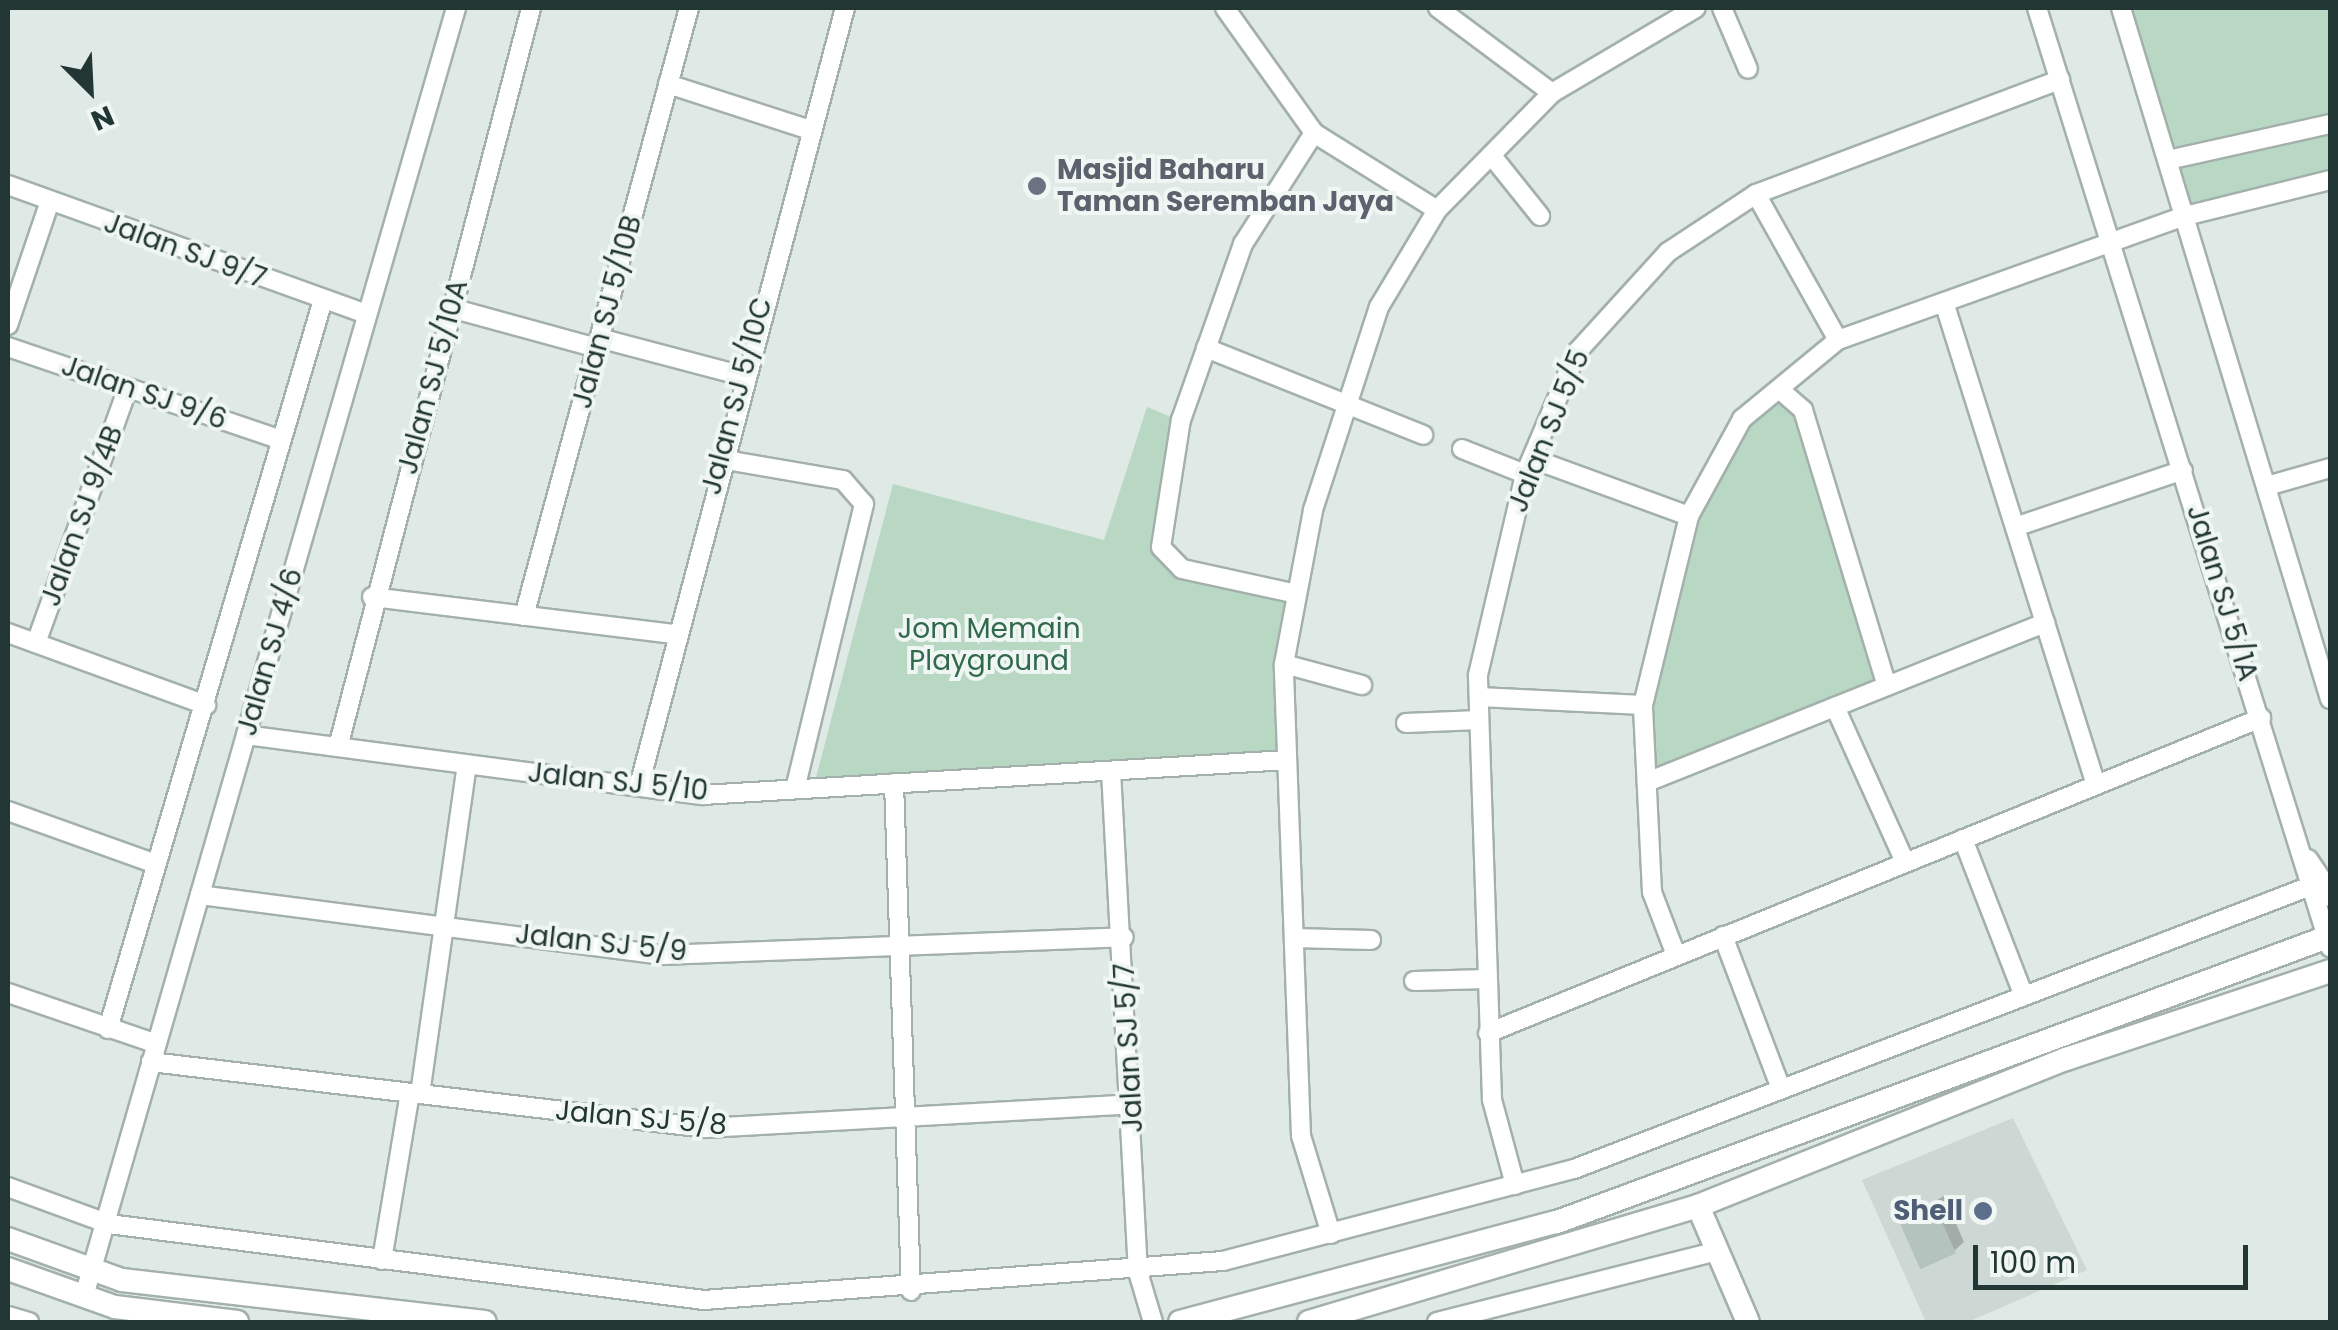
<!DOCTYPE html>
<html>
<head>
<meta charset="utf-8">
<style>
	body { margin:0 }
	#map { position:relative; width:2338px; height:1330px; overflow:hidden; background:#dfe9e5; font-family:Poppins,sans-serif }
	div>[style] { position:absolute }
	.built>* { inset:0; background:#cdd8d4 }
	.green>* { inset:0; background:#b9d8c4 }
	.shadow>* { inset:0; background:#0003 }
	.building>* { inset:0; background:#b5c3be; transform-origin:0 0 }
	.roads { filter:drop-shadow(2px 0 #a3b0ac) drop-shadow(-2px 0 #a3b0ac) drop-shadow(0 2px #a3b0ac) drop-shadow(0 -2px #a3b0ac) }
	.minor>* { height:18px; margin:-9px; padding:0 9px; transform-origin:9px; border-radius:9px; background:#fff }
	.tertiary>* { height:22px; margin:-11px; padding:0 11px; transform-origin:11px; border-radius:11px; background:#fff }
	.dots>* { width:28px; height:28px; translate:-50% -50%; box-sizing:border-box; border:5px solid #eff6f3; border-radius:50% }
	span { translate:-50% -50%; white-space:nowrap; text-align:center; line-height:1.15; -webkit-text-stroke:8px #eff6f3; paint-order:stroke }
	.worship-label { font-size:28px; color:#5b616d; font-weight:700 }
	.left { translate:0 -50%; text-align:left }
	.street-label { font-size:28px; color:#223733 }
	.park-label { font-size:28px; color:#306a4b }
	.service-label { font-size:28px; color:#4e5e75; font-weight:700 }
	.right { translate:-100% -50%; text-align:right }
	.frame { position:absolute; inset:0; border:10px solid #223733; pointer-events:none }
	.north { position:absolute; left:40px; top:40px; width:100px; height:100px; -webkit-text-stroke:8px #eff6f3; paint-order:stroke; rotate:156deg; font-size:28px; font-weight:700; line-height:40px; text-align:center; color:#223733 }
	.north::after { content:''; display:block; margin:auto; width:35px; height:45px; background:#223733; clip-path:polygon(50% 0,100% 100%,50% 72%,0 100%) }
	.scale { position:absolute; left:1973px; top:1245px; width:275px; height:45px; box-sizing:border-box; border:5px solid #223733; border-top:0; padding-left:12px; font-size:30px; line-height:35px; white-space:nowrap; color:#223733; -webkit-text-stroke:8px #eff6f3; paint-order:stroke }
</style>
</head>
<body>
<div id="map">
	<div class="built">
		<i style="clip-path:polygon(2013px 1118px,2087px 1270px,1968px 1322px,1926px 1322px,1862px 1180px)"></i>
	</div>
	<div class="green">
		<i style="clip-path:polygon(2123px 8px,2330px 8px,2330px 175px,2188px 211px)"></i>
		<i style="clip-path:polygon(1779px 393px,1801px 412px,1884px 684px,1649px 778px,1645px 705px,1692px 515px,1743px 420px)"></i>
		<i style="clip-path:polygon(1147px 407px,1176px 419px,1158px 548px,1181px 572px,1293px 596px,1283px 757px,814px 785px,893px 484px,1104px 540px)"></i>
	</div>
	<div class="shadow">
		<i style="clip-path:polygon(1944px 1196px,1964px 1242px,1954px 1251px,1901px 1221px)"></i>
	</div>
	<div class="building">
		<i style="left:1934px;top:1204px;width:54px;height:39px;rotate:66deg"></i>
	</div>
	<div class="roads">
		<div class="minor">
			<i style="left:1225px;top:8px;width:153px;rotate:54.5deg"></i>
			<i style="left:1314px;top:133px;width:145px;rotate:32deg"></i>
			<i style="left:1438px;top:8px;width:142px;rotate:36.7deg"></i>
			<i style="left:1722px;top:8px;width:66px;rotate:66.9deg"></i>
			<i style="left:2037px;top:8px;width:984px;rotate:72.67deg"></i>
			<i style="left:2121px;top:8px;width:722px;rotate:73.17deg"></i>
			<i style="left:668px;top:84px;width:149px;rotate:17.9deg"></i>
			<i style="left:1492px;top:156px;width:77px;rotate:51.3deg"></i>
			<i style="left:2168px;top:160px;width:166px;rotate:-12.5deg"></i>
			<i style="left:8px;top:185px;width:378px;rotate:19.8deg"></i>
			<i style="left:1756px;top:194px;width:167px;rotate:60.7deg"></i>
			<i style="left:1944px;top:302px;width:506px;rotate:72.53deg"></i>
			<i style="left:451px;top:308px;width:151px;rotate:15.3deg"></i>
			<i style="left:8px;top:325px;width:131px;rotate:-71.3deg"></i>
			<i style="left:599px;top:338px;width:149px;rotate:14.8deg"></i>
			<i style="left:8px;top:347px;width:288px;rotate:18.8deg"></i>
			<i style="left:1206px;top:348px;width:234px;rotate:21.8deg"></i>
			<i style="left:1779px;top:389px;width:32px;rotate:41deg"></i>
			<i style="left:1803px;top:410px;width:288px;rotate:73.1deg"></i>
			<i style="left:1462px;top:449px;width:68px;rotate:21.6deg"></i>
			<i style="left:720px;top:459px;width:125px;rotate:9.7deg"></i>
			<i style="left:843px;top:480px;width:32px;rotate:49deg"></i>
			<i style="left:864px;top:504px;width:293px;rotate:103.6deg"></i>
			<i style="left:1533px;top:459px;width:166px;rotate:20.1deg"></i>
			<i style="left:2267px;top:486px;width:66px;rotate:-15.9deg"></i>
			<i style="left:2015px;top:527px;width:177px;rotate:-18.7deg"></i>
			<i style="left:1297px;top:594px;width:118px;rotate:-167.7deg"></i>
			<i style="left:1182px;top:569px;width:30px;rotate:-134deg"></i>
			<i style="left:1161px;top:547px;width:129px;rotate:-81.1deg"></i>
			<i style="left:1181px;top:420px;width:187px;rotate:-70.6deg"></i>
			<i style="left:1243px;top:244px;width:132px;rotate:-57.4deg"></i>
			<i style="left:372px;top:597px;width:303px;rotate:7deg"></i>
			<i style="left:524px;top:616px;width:630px;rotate:-74.82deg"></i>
			<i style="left:8px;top:633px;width:211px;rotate:20deg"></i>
			<i style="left:36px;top:643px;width:271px;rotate:-70.2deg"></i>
			<i style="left:1284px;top:664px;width:81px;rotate:15.1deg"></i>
			<i style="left:1479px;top:697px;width:164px;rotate:2.8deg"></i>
			<i style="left:1835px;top:707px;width:170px;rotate:65.7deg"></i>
			<i style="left:1406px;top:723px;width:73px;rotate:-2.4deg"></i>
			<i style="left:246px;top:735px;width:460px;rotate:7.5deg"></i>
			<i style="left:702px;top:795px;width:586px;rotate:-3.42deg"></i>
			<i style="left:338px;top:747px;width:764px;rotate:-75.36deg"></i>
			<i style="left:1111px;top:771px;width:502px;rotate:86.92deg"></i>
			<i style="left:1138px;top:1272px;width:52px;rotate:73.3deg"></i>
			<i style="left:1647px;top:782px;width:429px;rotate:-21.8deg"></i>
			<i style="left:894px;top:783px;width:508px;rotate:88.08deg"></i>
			<i style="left:639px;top:786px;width:805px;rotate:-75.17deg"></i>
			<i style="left:8px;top:811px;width:157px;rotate:19.7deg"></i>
			<i style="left:1963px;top:839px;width:168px;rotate:68.8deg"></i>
			<i style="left:200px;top:895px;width:466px;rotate:7.4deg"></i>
			<i style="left:662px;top:955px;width:462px;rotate:-2.2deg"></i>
			<i style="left:1723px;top:936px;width:164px;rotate:69.2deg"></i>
			<i style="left:1294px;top:938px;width:77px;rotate:1.5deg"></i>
			<i style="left:1676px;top:955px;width:67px;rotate:-110.9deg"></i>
			<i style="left:1652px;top:892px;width:187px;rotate:-92.8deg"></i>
			<i style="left:1643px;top:705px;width:195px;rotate:-76.3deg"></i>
			<i style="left:1689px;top:516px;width:111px;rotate:-61.3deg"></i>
			<i style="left:1742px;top:419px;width:124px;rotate:-39.5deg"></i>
			<i style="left:1838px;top:340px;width:368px;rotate:-19.7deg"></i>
			<i style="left:2185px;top:216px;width:149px;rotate:-13.9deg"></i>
			<i style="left:1414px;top:981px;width:73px;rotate:-1.6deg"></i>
			<i style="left:8px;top:993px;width:157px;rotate:18.9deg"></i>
			<i style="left:108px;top:1029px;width:760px;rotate:-73.57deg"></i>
			<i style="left:1488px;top:1033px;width:835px;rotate:-22.17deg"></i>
			<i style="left:151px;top:1062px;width:559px;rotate:6.78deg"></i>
			<i style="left:706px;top:1128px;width:427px;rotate:-3.2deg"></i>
			<i style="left:420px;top:1094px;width:333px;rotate:-81.9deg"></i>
			<i style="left:1515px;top:1185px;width:88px;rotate:-105.1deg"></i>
			<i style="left:1492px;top:1100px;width:425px;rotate:-91.9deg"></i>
			<i style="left:1478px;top:675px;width:206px;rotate:-76.8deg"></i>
			<i style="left:1525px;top:474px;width:133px;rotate:-66.9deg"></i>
			<i style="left:1577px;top:352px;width:135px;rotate:-47.7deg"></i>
			<i style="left:1668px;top:252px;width:105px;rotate:-33.4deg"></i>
			<i style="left:1756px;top:194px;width:325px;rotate:-20.6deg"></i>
			<i style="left:8px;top:1187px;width:108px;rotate:20.1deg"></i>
			<i style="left:109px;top:1224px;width:600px;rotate:7.28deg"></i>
			<i style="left:704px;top:1300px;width:520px;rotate:-4.3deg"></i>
			<i style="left:1223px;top:1261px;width:363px;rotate:-14.7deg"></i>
			<i style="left:1574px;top:1169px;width:792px;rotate:-21.02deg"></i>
			<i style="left:1331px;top:1234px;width:102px;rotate:-107deg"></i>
			<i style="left:1301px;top:1136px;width:472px;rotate:-92.1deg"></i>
			<i style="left:1284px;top:664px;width:157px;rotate:-79.3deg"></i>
			<i style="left:1313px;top:510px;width:213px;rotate:-72deg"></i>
			<i style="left:1379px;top:307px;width:113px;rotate:-59.1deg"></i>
			<i style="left:1437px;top:210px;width:164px;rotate:-45.5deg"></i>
			<i style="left:1552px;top:93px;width:167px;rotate:-30.6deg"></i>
			<i style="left:382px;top:1260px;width:169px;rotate:-80.5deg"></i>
			<i style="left:84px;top:1296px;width:1341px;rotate:-73.89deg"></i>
			<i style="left:8px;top:1316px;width:22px;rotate:16deg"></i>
			<i style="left:1437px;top:1322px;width:289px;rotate:-14.2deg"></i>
		</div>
		<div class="tertiary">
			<i style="left:2307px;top:861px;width:41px;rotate:55.9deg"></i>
			<i style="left:1698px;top:1206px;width:126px;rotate:66.7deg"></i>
			<i style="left:8px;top:1239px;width:121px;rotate:19.8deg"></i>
			<i style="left:122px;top:1280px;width:365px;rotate:6.6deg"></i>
			<i style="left:8px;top:1269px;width:114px;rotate:19.6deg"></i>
			<i style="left:115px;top:1307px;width:123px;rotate:7deg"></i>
			<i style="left:1180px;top:1322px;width:390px;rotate:-14.9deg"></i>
			<i style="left:1557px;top:1222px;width:824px;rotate:-20.3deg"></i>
			<i style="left:1309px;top:1322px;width:406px;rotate:-16.6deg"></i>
			<i style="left:1698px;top:1206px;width:396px;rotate:-21.8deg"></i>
			<i style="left:2066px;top:1059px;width:278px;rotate:-18.4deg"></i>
		</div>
	</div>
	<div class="dots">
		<i style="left:1037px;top:186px;background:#6b7280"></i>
		<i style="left:1983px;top:1211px;background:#5c6f8a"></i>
	</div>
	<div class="worship-label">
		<span class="left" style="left:1057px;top:186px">Masjid Baharu<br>Taman Seremban Jaya</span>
	</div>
	<div class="street-label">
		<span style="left:185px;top:251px;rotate:20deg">Jalan SJ 9/7</span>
		<span style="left:607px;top:312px;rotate:-75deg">Jalan SJ 5/10B</span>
		<span style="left:433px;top:377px;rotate:-75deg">Jalan SJ 5/10A</span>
		<span style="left:144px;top:393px;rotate:19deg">Jalan SJ 9/6</span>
		<span style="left:737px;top:396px;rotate:-75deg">Jalan SJ 5/10C</span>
		<span style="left:1549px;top:431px;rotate:-68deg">Jalan SJ 5/5</span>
		<span style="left:82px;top:516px;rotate:-70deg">Jalan SJ 9/4B</span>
		<span style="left:2222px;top:593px;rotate:73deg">Jalan SJ 5/1A</span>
		<span style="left:270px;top:652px;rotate:-74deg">Jalan SJ 4/6</span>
		<span style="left:618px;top:782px;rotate:6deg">Jalan SJ 5/10</span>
		<span style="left:601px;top:943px;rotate:6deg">Jalan SJ 5/9</span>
		<span style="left:1129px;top:1048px;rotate:-93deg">Jalan SJ 5/7</span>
		<span style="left:641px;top:1118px;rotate:5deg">Jalan SJ 5/8</span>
	</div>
	<div class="park-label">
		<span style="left:989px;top:645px">Jom Memain<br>Playground</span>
	</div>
	<div class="service-label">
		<span class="right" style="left:1963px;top:1211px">Shell</span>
	</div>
	<div class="frame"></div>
	<div class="north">N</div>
	<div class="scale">100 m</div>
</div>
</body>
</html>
